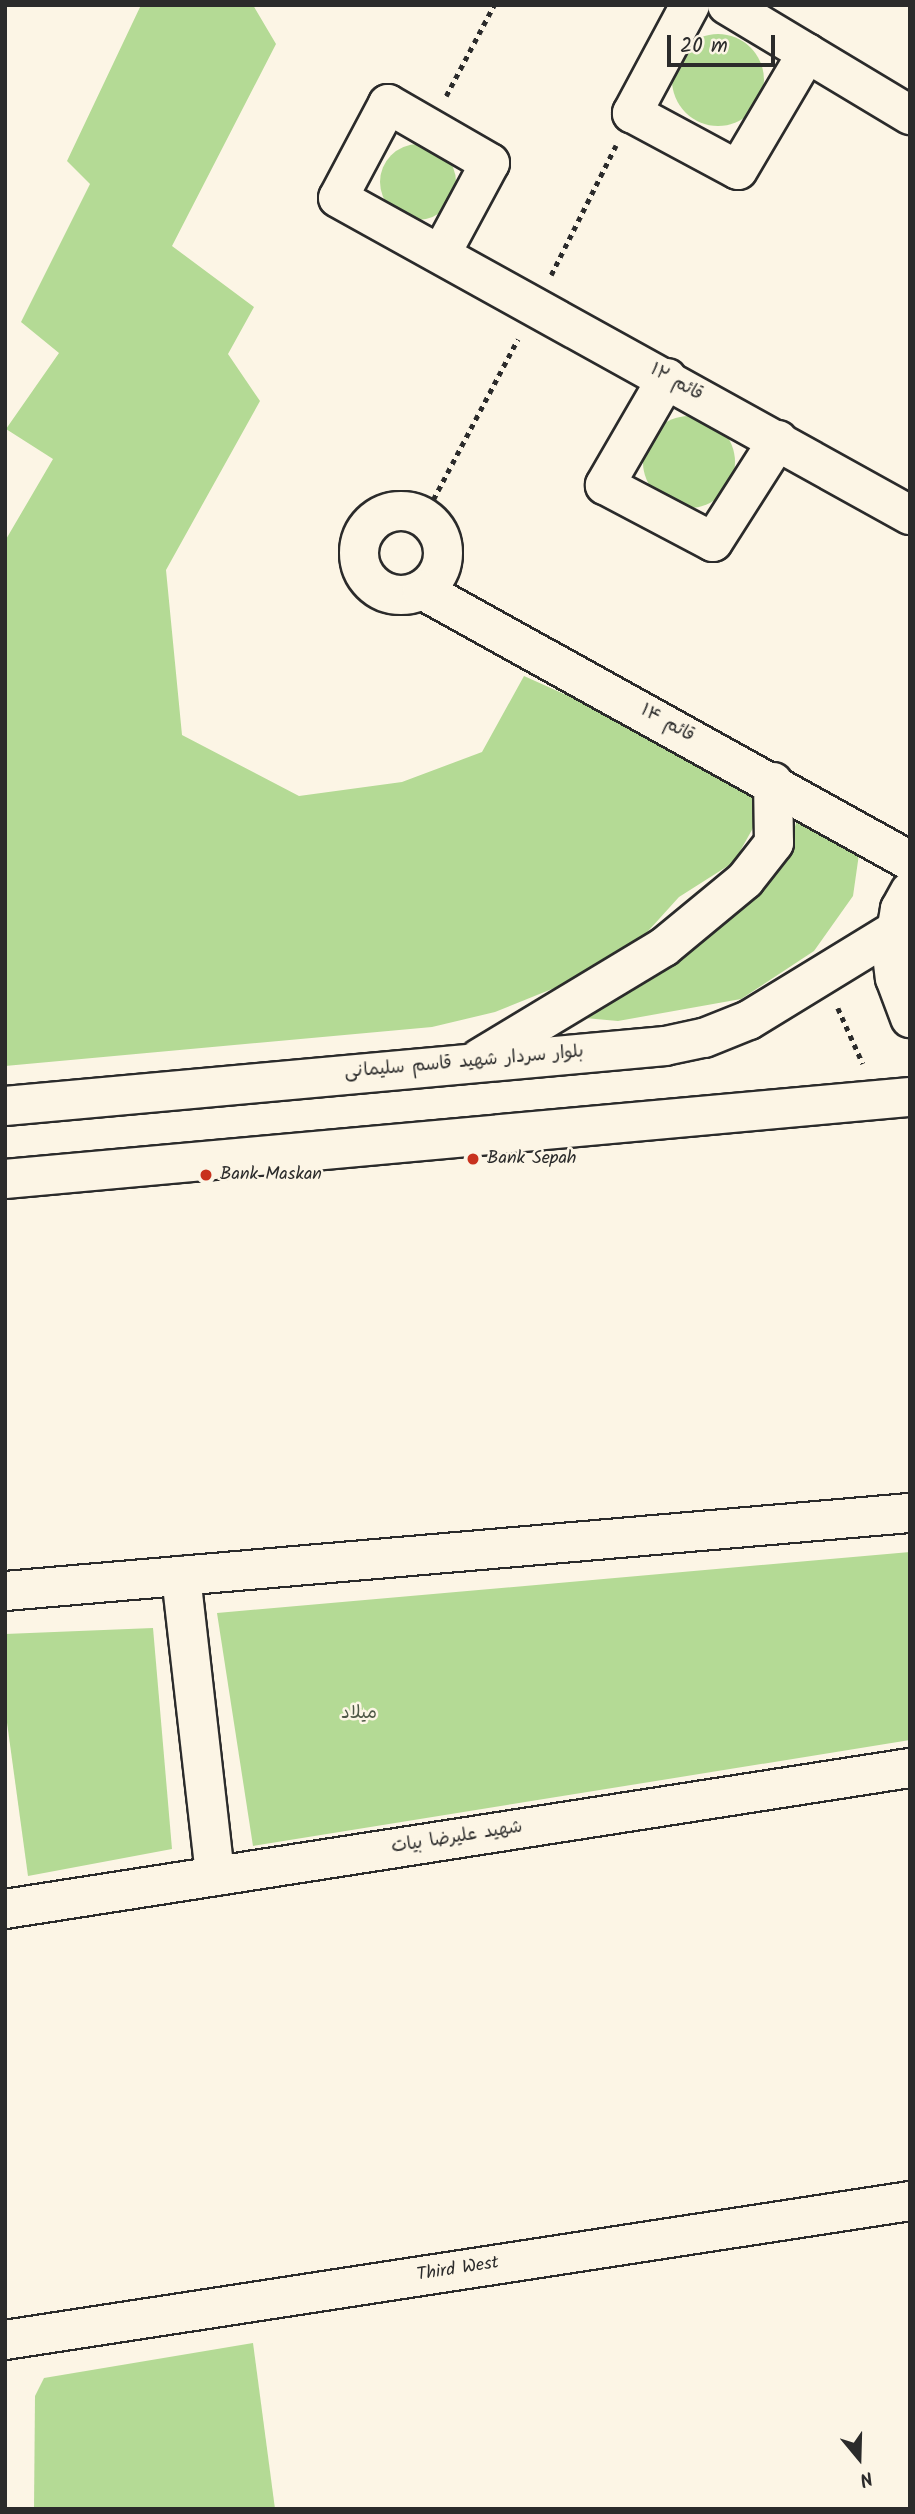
<!DOCTYPE html>
<html>
<head>
<meta charset="utf-8">
<style>
	body { margin:0 }
	#map { position:relative; width:915px; height:2514px; overflow:hidden; background:#fcf5e5; font-family:Kalam,"Playpen Sans Arabic",sans-serif }
	div>[style] { position:absolute }
	.green>* { inset:0; background:#b4da95 }
	.round { border-radius:50% }
	.path>* { height:4.5px; margin-top:-2.25px; transform-origin:0; background:repeating-linear-gradient(90deg,#2b2b2b 0 5px,transparent 0 10px) }
	.roads { filter:drop-shadow(2px 0 #2b2b2b) drop-shadow(-2px 0 #2b2b2b) drop-shadow(0 2px #2b2b2b) drop-shadow(0 -2px #2b2b2b) }
	.minor>* { height:38px; margin:-19px; padding:0 19px; transform-origin:19px; border-radius:19px; background:#fcf5e5 }
	.minor>.ring { margin:-19px; padding:0; box-sizing:content-box; background:none; border:38px solid #fcf5e5; border-radius:50% }
	.major>* { height:38px; margin:-19px; padding:0 19px; transform-origin:19px; border-radius:19px; background:#fcf5e5 }
	.dots>* { width:19px; height:19px; translate:-50% -50%; box-sizing:border-box; border:4px solid #fcf5e5; border-radius:50% }
	span { translate:-50% -50%; white-space:nowrap; text-align:center; line-height:1.15; -webkit-text-stroke:5px #fcf5e5; paint-order:stroke }
	.street-label { font-size:18px; color:#2b2b2b }
	.poi-label { font-size:18px; color:#2b2b2b }
	.left { translate:0 -50%; text-align:left }
	.park-label { font-size:18px; color:#4d5746 }
	.frame { position:absolute; inset:0; border:7px solid #2b2b2b; pointer-events:none }
	.north { position:absolute; left:824px; top:2423px; width:70px; height:70px; -webkit-text-stroke:5px #fcf5e5; paint-order:stroke; rotate:161deg; font-size:19px; font-weight:700; line-height:28px; text-align:center; color:#2b2b2b }
	.north::after { content:''; display:block; margin:auto; width:24px; height:32px; background:#2b2b2b; clip-path:polygon(50% 0,100% 100%,50% 72%,0 100%) }
	.scale { position:absolute; left:667px; top:35px; width:108px; height:32px; box-sizing:border-box; border:4px solid #2b2b2b; border-top:0; padding-left:9px; font-size:21px; line-height:24px; white-space:nowrap; color:#2b2b2b; -webkit-text-stroke:5px #fcf5e5; paint-order:stroke }
</style>
</head>
<body>
<div id="map">
	<div class="green">
		<i style="clip-path:polygon(141px 5px,253px 5px,276px 44px,172px 246px,254px 307px,228px 354px,260px 401px,166px 570px,182px 735px,299px 796px,402px 782px,482px 752px,524px 676px,755px 780px,753px 828px,734px 862px,679px 897px,630px 951px,589px 974px,495px 1012px,432px 1027px,5px 1066px,5px 541px,53px 459px,6px 429px,59px 353px,21px 322px,90px 184px,67px 161px)"></i>
		<i class="round" style="left:672px;top:34px;width:92px;height:92px"></i>
		<i class="round" style="left:380px;top:144px;width:76px;height:76px"></i>
		<i class="round" style="left:643px;top:416px;width:92px;height:92px"></i>
		<i style="clip-path:polygon(798px 817px,860px 847px,853px 896px,814px 951px,741px 999px,618px 1021px,551px 1015px,740px 905px,782px 868px)"></i>
		<i style="clip-path:polygon(910px 1552px,910px 1740px,253px 1846px,217px 1613px)"></i>
		<i style="clip-path:polygon(153px 1628px,172px 1849px,28px 1876px,5px 1708px,5px 1634px)"></i>
		<i style="clip-path:polygon(253px 2343px,275px 2509px,34px 2509px,35px 2396px,44px 2378px)"></i>
	</div>
	<div class="path">
		<i style="left:446px;top:96px;width:103px;rotate:-62.2deg"></i>
		<i style="left:551px;top:275px;width:145px;rotate:-63.4deg"></i>
		<i style="left:424px;top:517px;width:201px;rotate:-62.2deg"></i>
		<i style="left:838px;top:1008px;width:61px;rotate:65.9deg"></i>
	</div>
	<div class="roads">
		<div class="minor">
			<i style="left:690px;top:5px;width:123px;rotate:118.2deg"></i>
			<i style="left:632px;top:113px;width:120px;rotate:28.3deg"></i>
			<i style="left:738px;top:170px;width:136px;rotate:-59.5deg"></i>
			<i style="left:727px;top:5px;width:214px;rotate:31deg"></i>
			<i style="left:442px;top:252px;width:101px;rotate:-61.7deg"></i>
			<i style="left:490px;top:163px;width:118px;rotate:-150deg"></i>
			<i style="left:388px;top:104px;width:106px;rotate:118deg"></i>
			<i style="left:338px;top:198px;width:654px;rotate:29deg"></i>
			<i style="left:667px;top:378px;width:124px;rotate:120.1deg"></i>
			<i style="left:605px;top:485px;width:122px;rotate:27.8deg"></i>
			<i style="left:713px;top:542px;width:121px;rotate:-57.5deg"></i>
			<i class="ring" style="left:359px;top:511px;width:46px;height:46px"></i>
			<i style="left:422px;top:590px;width:558px;rotate:29.04deg"></i>
			<i style="left:181px;top:1576px;width:302px;rotate:83.5deg"></i>
			<i style="left:5px;top:1591px;width:908px;rotate:-4.93deg"></i>
			<i style="left:5px;top:1909px;width:916px;rotate:-8.86deg"></i>
			<i style="left:5px;top:2340px;width:916px;rotate:-8.73deg"></i>
		</div>
		<div class="major">
			<i style="left:910px;top:891px;width:21px;rotate:119deg"></i>
			<i style="left:900px;top:909px;width:47px;rotate:99.9deg"></i>
			<i style="left:892px;top:955px;width:23px;rotate:83deg"></i>
			<i style="left:895px;top:978px;width:43px;rotate:69.4deg"></i>
			<i style="left:480px;top:1058px;width:215px;rotate:-31.1deg"></i>
			<i style="left:664px;top:947px;width:105px;rotate:-39.6deg"></i>
			<i style="left:745px;top:880px;width:47px;rotate:-51.9deg"></i>
			<i style="left:774px;top:843px;width:61px;rotate:-90.9deg"></i>
			<i style="left:5px;top:1106px;width:663px;rotate:-5.19deg"></i>
			<i style="left:665px;top:1046px;width:40px;rotate:-12deg"></i>
			<i style="left:704px;top:1038px;width:48px;rotate:-21.8deg"></i>
			<i style="left:749px;top:1020px;width:170px;rotate:-31.5deg"></i>
			<i style="left:5px;top:1179px;width:909px;rotate:-5.18deg"></i>
		</div>
	</div>
	<div class="dots">
		<i style="left:473px;top:1159px;background:#c8321e"></i>
		<i style="left:206px;top:1175px;background:#c8321e"></i>
	</div>
	<div class="street-label">
		<span style="left:676px;top:383px;rotate:29deg">قائم ۱۲</span>
		<span style="left:667px;top:724px;rotate:29deg">قائم ۱۴</span>
		<span style="left:464px;top:1063px;rotate:-5deg">بلوار سردار شهید قاسم سلیمانی</span>
		<span style="left:457px;top:1838px;rotate:-9deg">شهید علیرضا بیات</span>
		<span style="left:458px;top:2270px;rotate:-9deg">Third West</span>
	</div>
	<div class="poi-label">
		<span class="left" style="left:487px;top:1159px">Bank Sepah</span>
		<span class="left" style="left:220px;top:1175px">Bank Maskan</span>
	</div>
	<div class="park-label">
		<span style="left:359px;top:1714px">میلاد</span>
	</div>
	<div class="frame"></div>
	<div class="north">N</div>
	<div class="scale">20 m</div>
</div>
</body>
</html>
